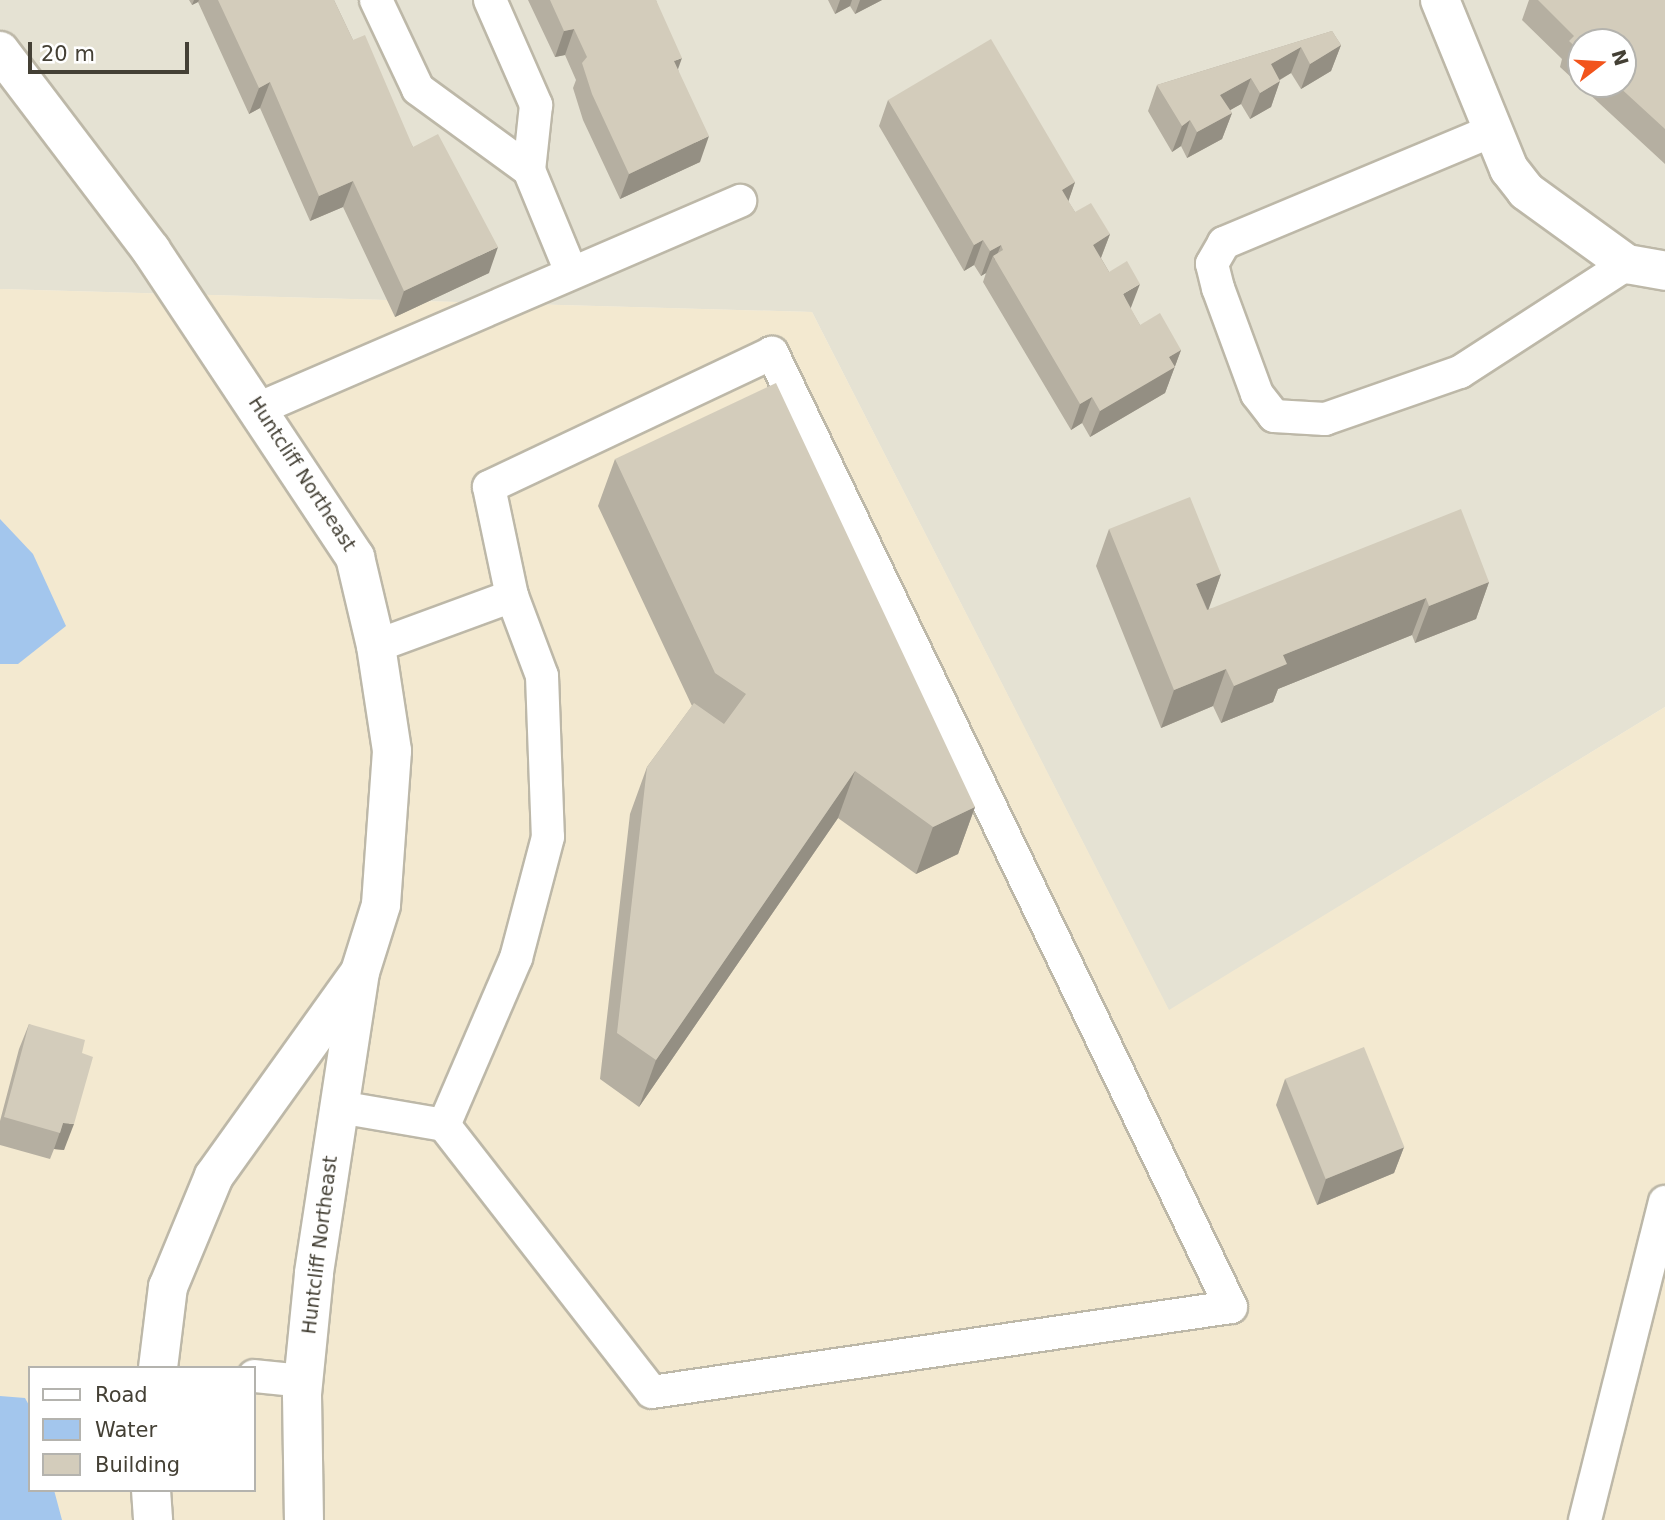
<!DOCTYPE html>
<html>
<head>
<meta charset="utf-8">
<style>
	body { margin:0 }
	#map { position:relative; width:1665px; height:1520px; overflow:hidden; background:#f2efe5; font-family:"DejaVu Sans",sans-serif }
	div>[style] { position:absolute }
	.residential>* { inset:0; background:#e5e2d3 }
	.commercial>* { inset:0; background:#f3e9d0 }
	.water>* { inset:0; background:#a3c6ed }
	.roads { filter:drop-shadow(2px 0 #bdb8a8) drop-shadow(-2px 0 #bdb8a8) drop-shadow(0 2px #bdb8a8) drop-shadow(0 -2px #bdb8a8) }
	.lane>* { height:32px; margin:-16px; padding:0 16px; transform-origin:16px; border-radius:16px; background:#fff }
	.street>* { height:38px; margin:-19px; padding:0 19px; transform-origin:19px; border-radius:19px; background:#fff }
	.wall>* { inset:0; background:#b5afa1 }
	.shaded-wall>* { inset:0; background:#948f83 }
	.building>* { inset:0; background:#d3ccbb; transform-origin:0 0 }
	span { translate:-50% -50%; white-space:nowrap; text-align:center; line-height:1.15; -webkit-text-stroke:7px #fff; paint-order:stroke }
	.street-label { font-size:19px; color:#444035 }
	.legend { position:absolute; left:28px; top:1366px; width:228px; height:126px; box-sizing:border-box; background:#fff; border:2px solid #b4b3ae; margin:0; padding:9px 12px; list-style:none; font-size:21px; color:#444035 }
	.legend li { display:flex; align-items:center; gap:14px; height:35px }
	.legend b { width:35px; border:2px solid #b4b3ae }
	.north { position:absolute; left:1567px; top:28px; width:70px; height:70px; box-sizing:border-box; background:#fff; border:2px solid #b4b3ae; border-radius:50%; rotate:73deg; font-size:19px; font-weight:700; line-height:28px; text-align:center; color:#444035 }
	.north::after { content:''; display:block; margin:auto; width:24px; height:32px; background:#f2541c; clip-path:polygon(50% 0,100% 100%,50% 72%,0 100%) }
	.scale { position:absolute; left:28px; top:42px; width:161px; height:32px; box-sizing:border-box; border:4px solid #444035; border-top:0; padding-left:9px; font-size:21px; line-height:24px; white-space:nowrap; color:#444035; -webkit-text-stroke:5px #fff; paint-order:stroke }
</style>
</head>
<body>
<div id="map">
	<div class="residential">
		<i style="clip-path:polygon(evenodd,0 0,1665px 0,1665px 707px,1169px 1011px,812px 312px,0 289px,0 0,1581px 42px,1623px 42px,1623px 84px,1581px 84px,1581px 42px)"></i>
	</div>
	<div class="commercial">
		<i style="clip-path:polygon(evenodd,0 289px,812px 312px,1169px 1010px,1665px 707px,1665px 1520px,0 1520px,0 289px,30px 1368px,254px 1368px,254px 1490px,30px 1490px,30px 1368px)"></i>
	</div>
	<div class="water">
		<i style="clip-path:polygon(0 519px,33px 554px,66px 626px,18px 664px,0 664px)"></i>
		<i style="clip-path:polygon(0 1396px,25px 1398px,30px 1407px,30px 1490px,54px 1490px,62px 1520px,0 1520px)"></i>
	</div>
	<div class="roads">
		<div class="lane">
			<i style="left:376px;top:0;width:98px;rotate:64.7deg"></i>
			<i style="left:418px;top:89px;width:137px;rotate:36.1deg"></i>
			<i style="left:490px;top:0;width:115px;rotate:66.3deg"></i>
			<i style="left:536px;top:105px;width:65px;rotate:96.1deg"></i>
			<i style="left:529px;top:170px;width:110px;rotate:67.6deg"></i>
			<i style="left:1494px;top:130px;width:293px;rotate:157.3deg"></i>
			<i style="left:1224px;top:243px;width:24px;rotate:120deg"></i>
			<i style="left:1212px;top:264px;width:25px;rotate:76deg"></i>
			<i style="left:1218px;top:288px;width:113px;rotate:69.8deg"></i>
			<i style="left:1257px;top:394px;width:28px;rotate:52deg"></i>
			<i style="left:1274px;top:416px;width:51px;rotate:3.4deg"></i>
			<i style="left:1325px;top:419px;width:143px;rotate:-19.2deg"></i>
			<i style="left:1460px;top:372px;width:199px;rotate:-32.9deg"></i>
			<i style="left:260px;top:408px;width:523px;rotate:-23.33deg"></i>
			<i style="left:376px;top:646px;width:145px;rotate:-20.2deg"></i>
			<i style="left:339px;top:1107px;width:107px;rotate:9.7deg"></i>
			<i style="left:444px;top:1125px;width:338px;rotate:52.1deg"></i>
			<i style="left:652px;top:1392px;width:585px;rotate:-8.35deg"></i>
			<i style="left:1231px;top:1307px;width:1059px;rotate:-115.69deg"></i>
			<i style="left:772px;top:353px;width:313px;rotate:154.7deg"></i>
			<i style="left:489px;top:487px;width:111px;rotate:78.1deg"></i>
			<i style="left:512px;top:596px;width:85px;rotate:69.4deg"></i>
			<i style="left:542px;top:676px;width:161px;rotate:87.9deg"></i>
			<i style="left:548px;top:837px;width:125px;rotate:104.8deg"></i>
			<i style="left:516px;top:958px;width:182px;rotate:113.3deg"></i>
			<i style="left:254px;top:1376px;width:50px;rotate:5.7deg"></i>
			<i style="left:1585px;top:1520px;width:328px;rotate:-75.9deg"></i>
		</div>
		<div class="street">
			<i style="left:1440px;top:0;width:183px;rotate:67.8deg"></i>
			<i style="left:1509px;top:169px;width:28px;rotate:52deg"></i>
			<i style="left:1526px;top:191px;width:125px;rotate:35.9deg"></i>
			<i style="left:1627px;top:264px;width:39px;rotate:10deg"></i>
			<i style="left:0;top:51px;width:250px;rotate:52.8deg"></i>
			<i style="left:151px;top:250px;width:369px;rotate:56.4deg"></i>
			<i style="left:355px;top:557px;width:91px;rotate:76.7deg"></i>
			<i style="left:376px;top:646px;width:106px;rotate:81.3deg"></i>
			<i style="left:392px;top:751px;width:154px;rotate:94.1deg"></i>
			<i style="left:381px;top:905px;width:70px;rotate:107.4deg"></i>
			<i style="left:360px;top:972px;width:305px;rotate:98.7deg"></i>
			<i style="left:314px;top:1274px;width:122px;rotate:95.7deg"></i>
			<i style="left:302px;top:1395px;width:125px;rotate:89.1deg"></i>
			<i style="left:158px;top:1368px;width:82px;rotate:-83deg"></i>
			<i style="left:168px;top:1287px;width:120px;rotate:-67.5deg"></i>
			<i style="left:214px;top:1176px;width:246px;rotate:-54.4deg"></i>
			<i style="left:151px;top:1490px;width:30px;rotate:86deg"></i>
		</div>
	</div>
	<div class="wall">
		<i style="clip-path:polygon(189px 0,334px 0,353px 40px,413px 147px,489px 273px,395px 317px,343px 207px,310px 221px,260px 108px,249px 114px,198px 2px,192px 5px)"></i>
		<i style="clip-path:polygon(528px 0,656px 0,678px 69px,700px 162px,620px 199px,583px 120px,573px 88px,576px 80px,565px 55px,555px 57px)"></i>
		<i style="clip-path:polygon(828px 0,882px 0,855px 14px,850px 6px,835px 14px)"></i>
		<i style="clip-path:polygon(evenodd,1529px 0,1665px 0,1665px 164px,1560px 67px,1562px 59px,1522px 20px,1529px 0,1581px 42px,1623px 84px,1581px 84px,1581px 42px)"></i>
		<i style="clip-path:polygon(1332px 31px,1341px 45px,1331px 71px,1301px 89px,1291px 73px,1280px 80px,1271px 107px,1250px 119px,1241px 104px,1230px 110px,1232px 113px,1222px 139px,1187px 158px,1181px 146px,1172px 152px,1148px 111px,1157px 85px)"></i>
		<i style="clip-path:polygon(888px 100px,1075px 182px,1068px 201px,1075px 212px,1110px 234px,1101px 258px,1140px 325px,1181px 350px,1165px 393px,1090px 437px,1082px 423px,1071px 430px,983px 282px,986px 273px,981px 276px,974px 265px,964px 271px,879px 126px)"></i>
		<i style="clip-path:polygon(615px 459px,975px 807px,958px 854px,916px 874px,838px 818px,639px 1107px,600px 1079px,630px 814px,647px 767px,692px 706px,598px 506px)"></i>
		<i style="clip-path:polygon(1109px 529px,1221px 574px,1208px 609px,1489px 582px,1476px 619px,1415px 643px,1412px 635px,1278px 689px,1273px 702px,1221px 723px,1213px 706px,1161px 728px,1096px 566px)"></i>
		<i style="clip-path:polygon(29px 1024px,82px 1053px,64px 1150px,54px 1149px,50px 1159px,0 1145px,0 1121px,19px 1049px)"></i>
		<i style="clip-path:polygon(1285px 1079px,1404px 1147px,1394px 1173px,1317px 1205px,1276px 1105px)"></i>
	</div>
	<div class="shaded-wall">
		<i style="clip-path:polygon(194px 0,199px 0,198px 2px,192px 5px)"></i>
		<i style="clip-path:polygon(840px 0,852px 0,850px 6px,835px 14px)"></i>
		<i style="clip-path:polygon(860px 0,882px 0,855px 14px)"></i>
		<i style="clip-path:polygon(574px 29px,565px 55px,555px 57px,564px 31px)"></i>
		<i style="clip-path:polygon(1341px 45px,1331px 71px,1301px 89px,1310px 64px)"></i>
		<i style="clip-path:polygon(1301px 47px,1291px 73px,1262px 90px,1271px 64px)"></i>
		<i style="clip-path:polygon(682px 58px,673px 83px,674px 61px)"></i>
		<i style="clip-path:polygon(1251px 78px,1241px 104px,1211px 121px,1220px 95px)"></i>
		<i style="clip-path:polygon(1280px 81px,1271px 107px,1250px 119px,1260px 93px)"></i>
		<i style="clip-path:polygon(270px 82px,260px 108px,249px 114px,259px 88px)"></i>
		<i style="clip-path:polygon(1232px 113px,1222px 139px,1187px 158px,1197px 132px)"></i>
		<i style="clip-path:polygon(1190px 120px,1181px 146px,1172px 152px,1182px 126px)"></i>
		<i style="clip-path:polygon(709px 136px,700px 162px,620px 199px,629px 174px)"></i>
		<i style="clip-path:polygon(353px 181px,343px 207px,310px 221px,319px 196px)"></i>
		<i style="clip-path:polygon(1075px 182px,1066px 208px,1062px 190px)"></i>
		<i style="clip-path:polygon(1110px 234px,1100px 260px,1093px 245px)"></i>
		<i style="clip-path:polygon(983px 240px,974px 265px,964px 271px,974px 245px)"></i>
		<i style="clip-path:polygon(1001px 245px,995px 260px,993px 256px,986px 273px,981px 276px,990px 251px)"></i>
		<i style="clip-path:polygon(498px 247px,489px 273px,395px 317px,404px 291px)"></i>
		<i style="clip-path:polygon(1140px 284px,1130px 310px,1123px 294px)"></i>
		<i style="clip-path:polygon(1181px 350px,1165px 393px,1090px 437px,1100px 411px,1169px 357px)"></i>
		<i style="clip-path:polygon(1092px 397px,1082px 423px,1071px 430px,1080px 404px)"></i>
		<i style="clip-path:polygon(1221px 574px,1208px 611px,1196px 584px)"></i>
		<i style="clip-path:polygon(1489px 582px,1476px 619px,1415px 643px,1429px 606px)"></i>
		<i style="clip-path:polygon(1426px 598px,1412px 635px,1278px 689px,1273px 702px,1221px 723px,1234px 686px,1283px 655px)"></i>
		<i style="clip-path:polygon(1226px 669px,1213px 706px,1161px 728px,1174px 690px)"></i>
		<i style="clip-path:polygon(855px 771px,838px 818px,639px 1107px,656px 1060px)"></i>
		<i style="clip-path:polygon(975px 807px,958px 854px,916px 874px,933px 827px)"></i>
		<i style="clip-path:polygon(63px 1123px,74px 1124px,64px 1150px,54px 1149px)"></i>
		<i style="clip-path:polygon(1404px 1147px,1394px 1173px,1317px 1205px,1326px 1179px)"></i>
	</div>
	<div class="building">
		<i style="clip-path:polygon(218px 0,334px 0,353px 40px,365px 35px,413px 147px,438px 134px,498px 247px,404px 291px,353px 181px,319px 196px,270px 82px,259px 88px)"></i>
		<i style="clip-path:polygon(550px 0,656px 0,682px 58px,674px 61px,709px 136px,629px 174px,592px 94px,582px 63px,587px 57px,574px 29px,564px 31px)"></i>
		<i style="clip-path:polygon(1538px 0,1665px 0,1665px 129px,1616px 84px,1623px 84px,1623px 42px,1581px 42px,1581px 52px,1569px 41px,1574px 36px)"></i>
		<i style="clip-path:polygon(1332px 31px,1341px 45px,1310px 64px,1301px 47px,1271px 64px,1280px 81px,1260px 93px,1251px 78px,1220px 95px,1232px 113px,1197px 132px,1190px 120px,1182px 126px,1157px 85px)"></i>
		<i style="clip-path:polygon(991px 39px,1075px 182px,1062px 190px,1075px 212px,1091px 203px,1110px 234px,1093px 245px,1109px 272px,1127px 261px,1140px 284px,1123px 294px,1140px 325px,1160px 313px,1181px 350px,1169px 357px,1175px 367px,1100px 411px,1092px 397px,1080px 404px,993px 256px,1003px 250px,1001px 245px,990px 251px,983px 240px,974px 245px,888px 100px)"></i>
		<i style="clip-path:polygon(776px 383px,975px 807px,933px 827px,855px 771px,656px 1060px,617px 1033px,647px 767px,694px 703px,724px 724px,746px 694px,715px 673px,615px 459px)"></i>
		<i style="clip-path:polygon(1190px 497px,1221px 574px,1196px 584px,1207px 610px,1461px 509px,1489px 582px,1429px 606px,1426px 598px,1283px 655px,1287px 664px,1234px 686px,1226px 669px,1174px 690px,1109px 529px)"></i>
		<i style="clip-path:polygon(29px 1024px,85px 1040px,82px 1053px,93px 1057px,74px 1124px,63px 1123px,60px 1133px,4px 1117px)"></i>
		<i style="left:1364px;top:1047px;width:108px;height:85px;rotate:68deg"></i>
	</div>
	<div class="street-label">
		<span style="left:302px;top:474px;rotate:57deg">Huntcliff Northeast</span>
		<span style="left:320px;top:1245px;rotate:-83deg">Huntcliff Northeast</span>
	</div>
	<ul class="legend">
	<li><b style="height:9px;background:#fff"></b>Road</li>
	<li><b style="height:19px;background:#a3c6ed"></b>Water</li>
	<li><b style="height:19px;background:#d3ccbb"></b>Building</li>
	</ul>
	<div class="north">N</div>
	<div class="scale">20 m</div>
</div>
</body>
</html>
